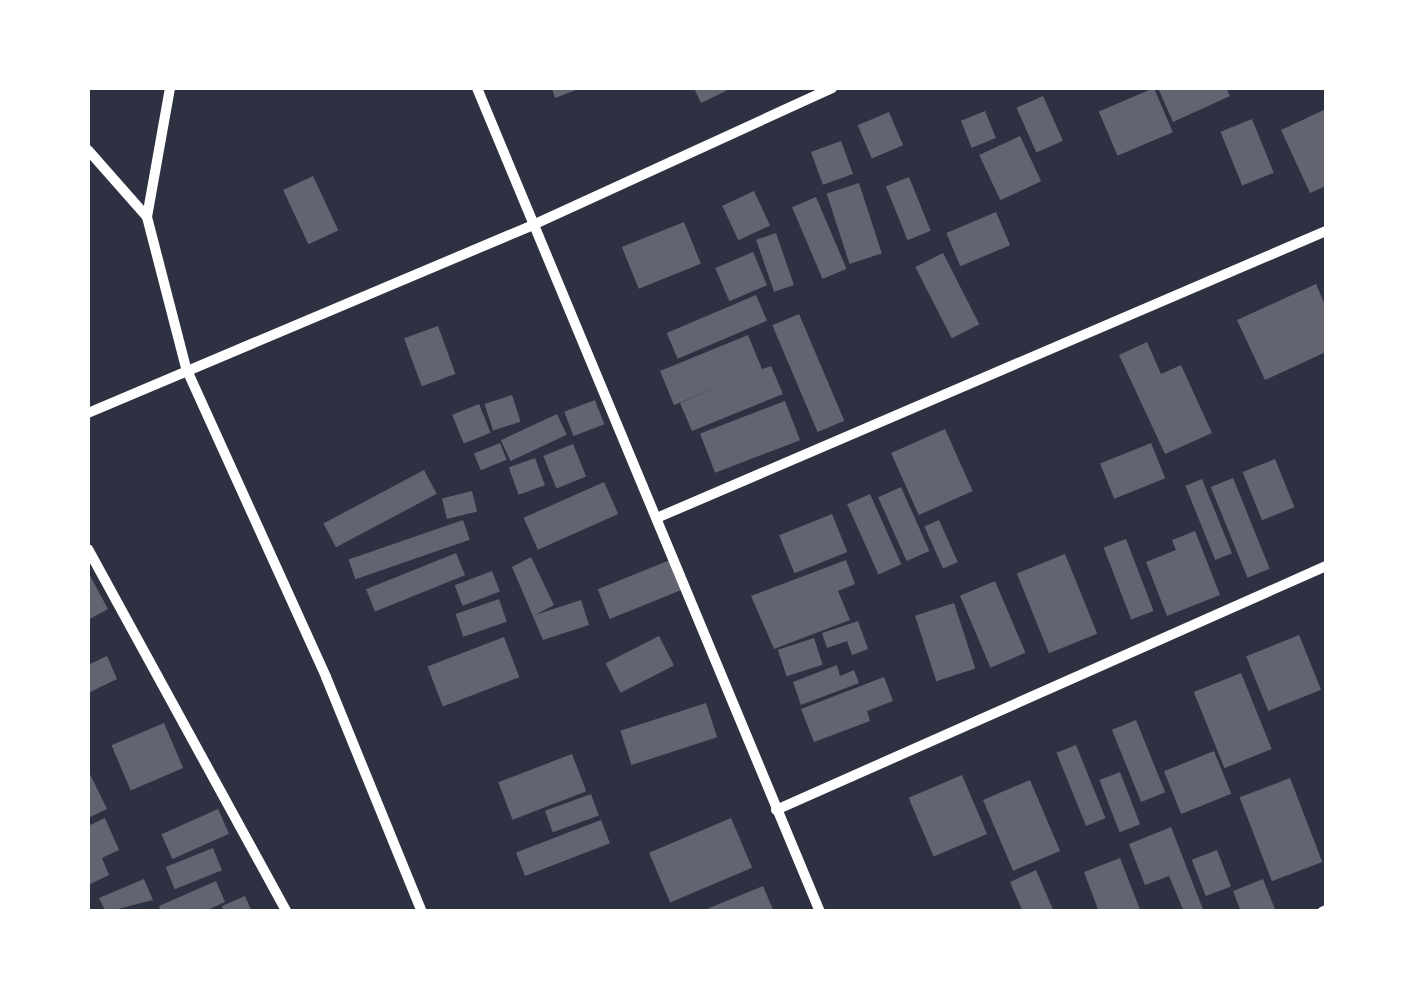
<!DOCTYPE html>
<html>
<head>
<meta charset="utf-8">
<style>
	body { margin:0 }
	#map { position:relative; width:1414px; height:999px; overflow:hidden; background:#2d3142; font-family:Manrope,sans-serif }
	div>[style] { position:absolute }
	.building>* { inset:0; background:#626471; transform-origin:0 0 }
	.minor>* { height:10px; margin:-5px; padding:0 5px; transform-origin:5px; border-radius:5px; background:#fff }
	span { translate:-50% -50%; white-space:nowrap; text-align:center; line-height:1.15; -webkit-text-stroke:10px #fff; paint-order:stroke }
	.frame { position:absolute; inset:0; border:90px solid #fff; pointer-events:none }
</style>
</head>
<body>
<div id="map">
	<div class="building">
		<i style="clip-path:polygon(552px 88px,581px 88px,555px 98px)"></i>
		<i style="clip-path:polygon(694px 88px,724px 88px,726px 91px,701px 103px)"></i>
		<i style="left:1154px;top:88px;width:48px;height:60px;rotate:67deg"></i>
		<i style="clip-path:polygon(1158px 88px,1226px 88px,1230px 96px,1173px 122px)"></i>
		<i style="left:1043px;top:96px;width:49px;height:29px;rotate:66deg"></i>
		<i style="clip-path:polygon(1326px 109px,1326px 186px,1310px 193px,1281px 130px)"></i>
		<i style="left:985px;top:111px;width:29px;height:26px;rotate:68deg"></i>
		<i style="left:889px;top:112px;width:36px;height:34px;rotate:67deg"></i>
		<i style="left:1252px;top:119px;width:58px;height:34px;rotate:68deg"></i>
		<i style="left:1020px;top:136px;width:50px;height:45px;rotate:65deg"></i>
		<i style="left:841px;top:141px;width:35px;height:32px;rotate:70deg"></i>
		<i style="left:313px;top:176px;width:60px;height:33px;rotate:65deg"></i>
		<i style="left:909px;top:177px;width:58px;height:25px;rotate:68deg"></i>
		<i style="left:859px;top:183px;width:74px;height:34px;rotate:72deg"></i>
		<i style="left:754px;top:191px;width:38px;height:35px;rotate:65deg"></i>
		<i style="left:816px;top:197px;width:78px;height:26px;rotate:67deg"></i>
		<i style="left:996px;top:212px;width:36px;height:54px;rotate:67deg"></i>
		<i style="left:684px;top:222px;width:45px;height:67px;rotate:68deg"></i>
		<i style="left:776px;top:233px;width:55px;height:21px;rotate:71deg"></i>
		<i style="left:753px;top:252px;width:36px;height:41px;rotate:67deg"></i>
		<i style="left:943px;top:253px;width:80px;height:31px;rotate:63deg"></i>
		<i style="clip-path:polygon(1316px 284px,1326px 307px,1326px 352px,1265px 380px,1237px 320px)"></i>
		<i style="left:756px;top:295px;width:28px;height:97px;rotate:67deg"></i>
		<i style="left:799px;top:314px;width:116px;height:29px;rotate:67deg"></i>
		<i style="left:438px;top:326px;width:51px;height:36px;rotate:70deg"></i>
		<i style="clip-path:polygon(748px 335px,762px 369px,771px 366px,783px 394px,692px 431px,680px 403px,729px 382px,674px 405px,660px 371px)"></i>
		<i style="clip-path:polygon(1147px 342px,1161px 374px,1181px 365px,1212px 433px,1165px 454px,1119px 355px)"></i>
		<i style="left:512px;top:395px;width:28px;height:29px;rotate:72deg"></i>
		<i style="left:595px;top:400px;width:26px;height:33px;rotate:69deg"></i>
		<i style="left:785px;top:401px;width:42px;height:91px;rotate:69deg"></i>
		<i style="left:479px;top:404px;width:31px;height:29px;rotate:68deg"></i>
		<i style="left:557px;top:414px;width:23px;height:62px;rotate:65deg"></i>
		<i style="left:945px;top:429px;width:68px;height:59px;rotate:66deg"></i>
		<i style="left:500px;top:443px;width:18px;height:28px;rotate:68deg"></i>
		<i style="left:1151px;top:443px;width:38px;height:55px;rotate:68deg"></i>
		<i style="left:573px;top:444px;width:35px;height:32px;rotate:68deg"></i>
		<i style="left:535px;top:458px;width:29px;height:28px;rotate:70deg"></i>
		<i style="left:1275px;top:459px;width:52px;height:35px;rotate:68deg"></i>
		<i style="left:424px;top:470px;width:27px;height:114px;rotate:62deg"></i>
		<i style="left:1233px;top:478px;width:98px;height:24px;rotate:68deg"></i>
		<i style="left:1202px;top:479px;width:80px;height:18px;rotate:68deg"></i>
		<i style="left:604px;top:482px;width:35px;height:88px;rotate:66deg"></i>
		<i style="left:901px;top:487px;width:70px;height:25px;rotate:66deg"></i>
		<i style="left:472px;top:491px;width:21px;height:31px;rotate:76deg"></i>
		<i style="left:870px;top:494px;width:77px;height:25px;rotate:66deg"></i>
		<i style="left:832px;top:514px;width:41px;height:57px;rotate:68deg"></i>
		<i style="left:463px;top:520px;width:21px;height:121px;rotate:71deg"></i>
		<i style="left:939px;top:520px;width:46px;height:16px;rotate:66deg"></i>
		<i style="clip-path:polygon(1195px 531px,1220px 595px,1167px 616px,1146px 562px,1176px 550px,1172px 540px)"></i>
		<i style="left:1126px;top:539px;width:77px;height:24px;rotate:69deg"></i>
		<i style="left:456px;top:553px;width:24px;height:97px;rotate:68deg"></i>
		<i style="left:1065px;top:554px;width:86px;height:52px;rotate:68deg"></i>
		<i style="clip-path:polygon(531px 557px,554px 605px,535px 615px,581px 600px,589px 625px,543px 640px,512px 567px)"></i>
		<i style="left:670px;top:560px;width:32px;height:78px;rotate:68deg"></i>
		<i style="clip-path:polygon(846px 560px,855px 584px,838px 591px,850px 620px,774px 649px,751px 596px)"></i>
		<i style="left:492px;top:571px;width:22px;height:40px;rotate:69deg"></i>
		<i style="clip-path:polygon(88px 572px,108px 609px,88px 620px)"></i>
		<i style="left:995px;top:581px;width:78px;height:38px;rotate:67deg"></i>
		<i style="left:499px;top:599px;width:24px;height:46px;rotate:71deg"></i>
		<i style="left:954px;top:603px;width:69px;height:41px;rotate:72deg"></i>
		<i style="clip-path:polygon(858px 621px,868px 649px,852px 655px,847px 641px,827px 648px,822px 633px)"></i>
		<i style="left:1299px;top:635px;width:59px;height:57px;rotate:68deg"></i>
		<i style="left:659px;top:636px;width:33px;height:60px;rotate:63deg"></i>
		<i style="left:504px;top:637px;width:43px;height:82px;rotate:69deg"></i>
		<i style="left:814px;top:638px;width:28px;height:38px;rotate:72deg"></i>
		<i style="clip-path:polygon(107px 656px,117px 679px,88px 693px,88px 665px)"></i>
		<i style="clip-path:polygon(837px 665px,840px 676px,854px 670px,859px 683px,801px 705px,793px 682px)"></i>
		<i style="left:1241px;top:673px;width:82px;height:51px;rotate:68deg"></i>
		<i style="clip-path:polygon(884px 677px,893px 701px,867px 711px,870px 721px,814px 742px,801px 709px)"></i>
		<i style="left:706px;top:703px;width:36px;height:90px;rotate:72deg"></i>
		<i style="left:1136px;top:720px;width:78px;height:26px;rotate:68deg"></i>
		<i style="left:164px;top:723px;width:49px;height:57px;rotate:67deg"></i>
		<i style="left:1076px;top:745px;width:79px;height:21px;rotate:68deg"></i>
		<i style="left:1214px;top:751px;width:46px;height:54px;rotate:68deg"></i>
		<i style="left:572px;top:754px;width:40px;height:79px;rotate:69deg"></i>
		<i style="clip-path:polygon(88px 770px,107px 809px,88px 818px)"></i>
		<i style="left:1120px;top:772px;width:56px;height:22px;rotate:69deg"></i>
		<i style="left:962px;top:775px;width:64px;height:58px;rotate:67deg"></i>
		<i style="left:1290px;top:778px;width:90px;height:54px;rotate:69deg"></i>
		<i style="left:1030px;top:780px;width:77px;height:51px;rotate:67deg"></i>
		<i style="left:591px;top:794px;width:23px;height:49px;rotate:70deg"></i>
		<i style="left:218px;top:809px;width:27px;height:62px;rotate:66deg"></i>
		<i style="clip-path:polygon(105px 818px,119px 850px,102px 858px,109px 875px,88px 885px,88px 826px)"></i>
		<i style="left:731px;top:818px;width:54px;height:89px;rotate:67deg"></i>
		<i style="left:601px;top:820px;width:25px;height:91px;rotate:69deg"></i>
		<i style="clip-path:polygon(1171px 827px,1204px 912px,1184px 912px,1169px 876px,1145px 885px,1129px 844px)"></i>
		<i style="left:213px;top:848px;width:24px;height:51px;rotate:68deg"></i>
		<i style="left:1217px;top:850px;width:39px;height:27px;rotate:69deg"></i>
		<i style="clip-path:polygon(1120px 858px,1141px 912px,1099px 912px,1084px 872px)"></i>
		<i style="clip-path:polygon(1036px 870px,1054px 912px,1023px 912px,1010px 882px)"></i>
		<i style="clip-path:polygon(144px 879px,153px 900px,106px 912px,99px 898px)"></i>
		<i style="clip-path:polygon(1263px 879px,1276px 912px,1241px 912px,1233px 891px)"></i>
		<i style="clip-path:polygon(216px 881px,225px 902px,203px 912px,161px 912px,159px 906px)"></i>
		<i style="clip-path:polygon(763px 886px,774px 912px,702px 912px,702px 911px)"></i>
		<i style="clip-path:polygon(245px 896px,252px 912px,224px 912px,222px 906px)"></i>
	</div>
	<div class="minor">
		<i style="left:170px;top:88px;width:131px;rotate:100.1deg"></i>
		<i style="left:147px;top:217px;width:156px;rotate:75.5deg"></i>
		<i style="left:186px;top:368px;width:339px;rotate:65.6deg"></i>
		<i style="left:326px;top:677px;width:254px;rotate:67.8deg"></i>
		<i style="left:477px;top:88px;width:893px;rotate:67.4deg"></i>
		<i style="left:88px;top:150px;width:89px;rotate:48.6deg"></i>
		<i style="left:88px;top:413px;width:485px;rotate:-22.9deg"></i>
		<i style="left:535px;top:224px;width:327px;rotate:-24.6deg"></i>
		<i style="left:659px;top:517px;width:726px;rotate:-23.21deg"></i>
		<i style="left:88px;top:549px;width:414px;rotate:61.3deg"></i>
		<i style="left:776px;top:810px;width:602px;rotate:-23.92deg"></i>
		<i style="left:1322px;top:912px;width:4px;rotate:-27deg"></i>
	</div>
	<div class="frame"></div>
</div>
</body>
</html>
